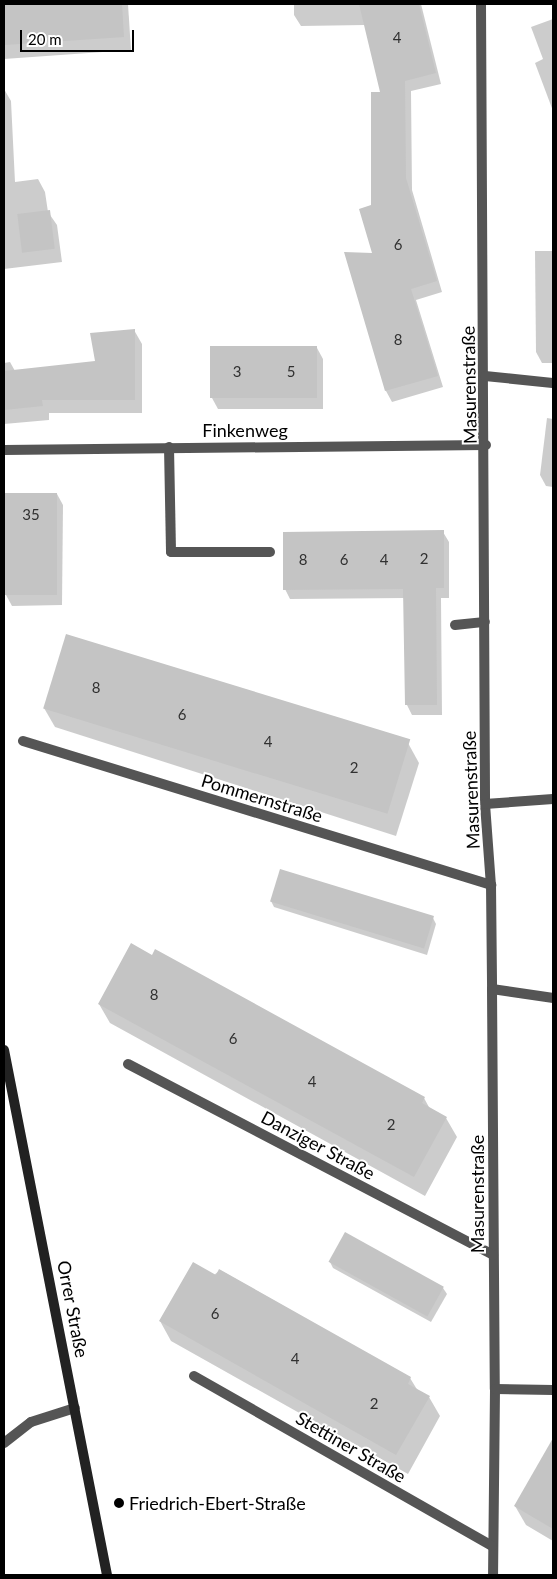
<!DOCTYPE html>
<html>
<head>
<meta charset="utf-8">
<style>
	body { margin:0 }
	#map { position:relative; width:557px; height:1579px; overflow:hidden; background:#fff; font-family:Lato,sans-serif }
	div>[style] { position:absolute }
	.shadow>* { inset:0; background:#0003 }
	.building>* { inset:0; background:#c4c4c4; transform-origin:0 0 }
	.lane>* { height:10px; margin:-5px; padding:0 5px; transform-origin:5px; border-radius:5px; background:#555 }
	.street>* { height:10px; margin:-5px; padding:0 5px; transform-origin:5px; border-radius:5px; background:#555 }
	.secondary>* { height:10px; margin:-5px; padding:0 5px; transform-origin:5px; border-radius:5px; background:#222 }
	.dots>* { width:14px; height:14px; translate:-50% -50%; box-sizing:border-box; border:2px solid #fff; border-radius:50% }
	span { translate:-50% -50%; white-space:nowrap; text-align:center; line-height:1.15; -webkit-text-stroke:4px #fff; paint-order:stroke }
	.number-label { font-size:15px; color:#313131 }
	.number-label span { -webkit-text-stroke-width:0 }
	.street-label { font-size:18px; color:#000 }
	.poi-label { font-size:18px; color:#000 }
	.left { translate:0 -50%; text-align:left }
	.frame { position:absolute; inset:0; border:5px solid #000; pointer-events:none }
	.scale { position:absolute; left:20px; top:30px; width:114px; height:22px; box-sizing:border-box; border:2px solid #000; border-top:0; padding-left:6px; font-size:15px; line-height:18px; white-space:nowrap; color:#000; -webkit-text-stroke:4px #fff; paint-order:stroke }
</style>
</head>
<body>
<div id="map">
	<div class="shadow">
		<i style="clip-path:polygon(4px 4px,128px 4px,131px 50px,4px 59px)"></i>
		<i style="clip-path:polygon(294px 4px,421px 4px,441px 84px,411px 91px,412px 190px,442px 292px,416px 300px,443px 387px,392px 402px,386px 391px,345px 253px,373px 254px,373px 206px,381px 93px,365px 25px,301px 26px,294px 15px)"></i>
		<i style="clip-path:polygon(553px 19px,553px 111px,535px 63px,543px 59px,531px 27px)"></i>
		<i style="clip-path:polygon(4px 89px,11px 101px,15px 182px,38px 179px,45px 192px,48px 212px,57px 225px,62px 262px,4px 269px)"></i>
		<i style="clip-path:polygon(535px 251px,553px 251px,553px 363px,542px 363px,536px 352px)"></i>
		<i style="clip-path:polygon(134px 330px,142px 344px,142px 413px,49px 413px,49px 420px,4px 424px,4px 363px,10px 362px,15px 371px,96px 362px)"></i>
		<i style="clip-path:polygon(317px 348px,323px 359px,323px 409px,218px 409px,212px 398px)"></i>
		<i style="clip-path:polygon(547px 418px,553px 419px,553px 487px,546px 486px,540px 475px)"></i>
		<i style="clip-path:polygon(4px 494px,57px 494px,63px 505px,62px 605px,12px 606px,6px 595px)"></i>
		<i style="clip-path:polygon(443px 532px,449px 542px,449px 598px,441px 598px,442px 715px,412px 715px,407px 705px,404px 598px,290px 599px,285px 589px)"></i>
		<i style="clip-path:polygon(44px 708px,408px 743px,419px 763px,396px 836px,55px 727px)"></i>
		<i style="clip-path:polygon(271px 901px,433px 918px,436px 924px,427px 955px,274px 907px)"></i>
		<i style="clip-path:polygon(99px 1004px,424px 1098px,430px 1109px,446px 1118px,457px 1137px,425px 1196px,110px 1023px)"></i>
		<i style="clip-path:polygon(345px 1234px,443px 1288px,447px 1294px,431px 1322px,333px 1268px,330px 1262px)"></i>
		<i style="clip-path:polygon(220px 1270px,410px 1378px,418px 1391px,429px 1397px,440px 1416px,408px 1474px,171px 1341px,160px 1321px)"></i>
		<i style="clip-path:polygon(553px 1440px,553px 1541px,526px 1525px,515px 1506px)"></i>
	</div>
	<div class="building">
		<i style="clip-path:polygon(4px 4px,122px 4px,124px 37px,4px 45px)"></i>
		<i style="clip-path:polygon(359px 4px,419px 4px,436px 73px,405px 81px,406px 178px,437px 281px,411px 289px,438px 376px,385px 391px,344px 252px,372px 253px,359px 209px,371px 205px,371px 92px,380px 92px)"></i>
		<i style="left:50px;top:210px;width:39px;height:33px;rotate:83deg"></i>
		<i style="clip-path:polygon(135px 329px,135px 400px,42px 400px,43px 406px,4px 410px,4px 371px,95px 361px,90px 333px)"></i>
		<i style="left:210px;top:346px;width:107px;height:52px"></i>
		<i style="left:4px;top:493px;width:53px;height:102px"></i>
		<i style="clip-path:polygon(444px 530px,444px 588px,436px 588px,437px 705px,405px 705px,403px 589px,283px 590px,283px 532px)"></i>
		<i style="left:66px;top:634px;width:360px;height:78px;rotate:17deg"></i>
		<i style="left:280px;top:869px;width:161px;height:34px;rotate:17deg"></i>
		<i style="clip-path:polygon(131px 943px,152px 955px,155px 949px,425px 1097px,422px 1103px,447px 1117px,414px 1177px,98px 1004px)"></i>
		<i style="left:345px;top:1232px;width:113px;height:34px;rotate:29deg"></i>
		<i style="clip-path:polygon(193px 1262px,216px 1275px,219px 1269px,411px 1377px,408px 1384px,430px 1396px,396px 1455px,159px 1321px)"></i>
		<i style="clip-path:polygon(553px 1438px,553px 1529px,514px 1506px)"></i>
	</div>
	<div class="lane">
		<i style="left:169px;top:447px;width:105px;rotate:88.9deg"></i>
		<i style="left:171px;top:552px;width:99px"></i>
		<i style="left:455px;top:625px;width:30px;rotate:-6deg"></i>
		<i style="left:492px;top:989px;width:62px;rotate:8.4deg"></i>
	</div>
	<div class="street">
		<i style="left:481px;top:4px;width:800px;rotate:89.71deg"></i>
		<i style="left:485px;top:804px;width:81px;rotate:85.8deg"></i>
		<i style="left:491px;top:885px;width:104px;rotate:89.4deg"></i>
		<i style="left:492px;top:989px;width:400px;rotate:89.6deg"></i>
		<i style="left:495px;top:1389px;width:186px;rotate:90.6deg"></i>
		<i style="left:485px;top:376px;width:68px;rotate:5.9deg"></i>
		<i style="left:4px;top:450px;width:482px;rotate:-0.6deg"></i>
		<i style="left:23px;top:741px;width:490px;rotate:17.1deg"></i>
		<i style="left:485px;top:804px;width:68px;rotate:-4.2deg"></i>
		<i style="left:128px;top:1064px;width:412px;rotate:27.6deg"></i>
		<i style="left:194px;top:1376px;width:343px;rotate:29.7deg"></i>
		<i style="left:495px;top:1389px;width:58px;rotate:1deg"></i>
		<i style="left:4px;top:1443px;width:34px;rotate:-38deg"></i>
		<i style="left:31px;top:1422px;width:46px;rotate:-17.7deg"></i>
	</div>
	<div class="secondary">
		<i style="left:4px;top:1050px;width:535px;rotate:78.9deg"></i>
	</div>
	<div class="dots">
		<i style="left:119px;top:1503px;background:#000"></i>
	</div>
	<div class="number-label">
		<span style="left:397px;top:38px">4</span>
		<span style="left:398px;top:245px">6</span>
		<span style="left:398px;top:340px">8</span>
		<span style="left:237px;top:372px">3</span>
		<span style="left:291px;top:372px">5</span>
		<span style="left:31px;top:515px">35</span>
		<span style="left:424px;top:559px">2</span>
		<span style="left:303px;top:560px">8</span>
		<span style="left:344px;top:560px">6</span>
		<span style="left:384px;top:560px">4</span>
		<span style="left:96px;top:688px">8</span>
		<span style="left:182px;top:715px">6</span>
		<span style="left:268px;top:742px">4</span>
		<span style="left:354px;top:768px">2</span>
		<span style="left:154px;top:995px">8</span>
		<span style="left:233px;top:1039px">6</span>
		<span style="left:312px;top:1082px">4</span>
		<span style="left:391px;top:1125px">2</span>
		<span style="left:215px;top:1314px">6</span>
		<span style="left:295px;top:1359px">4</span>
		<span style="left:374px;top:1404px">2</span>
	</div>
	<div class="street-label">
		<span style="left:469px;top:385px;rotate:-91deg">Masurenstraße</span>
		<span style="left:245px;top:430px">Finkenweg</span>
		<span style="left:471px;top:790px;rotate:-92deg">Masurenstraße</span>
		<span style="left:262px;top:798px;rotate:17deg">Pommernstraße</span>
		<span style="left:318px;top:1145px;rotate:28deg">Danziger Straße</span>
		<span style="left:477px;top:1194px;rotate:-90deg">Masurenstraße</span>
		<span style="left:73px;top:1309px;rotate:79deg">Orrer Straße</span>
		<span style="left:351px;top:1447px;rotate:30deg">Stettiner Straße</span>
	</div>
	<div class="poi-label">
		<span class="left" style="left:129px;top:1503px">Friedrich-Ebert-Straße</span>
	</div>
	<div class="frame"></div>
	<div class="scale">20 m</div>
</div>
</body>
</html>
